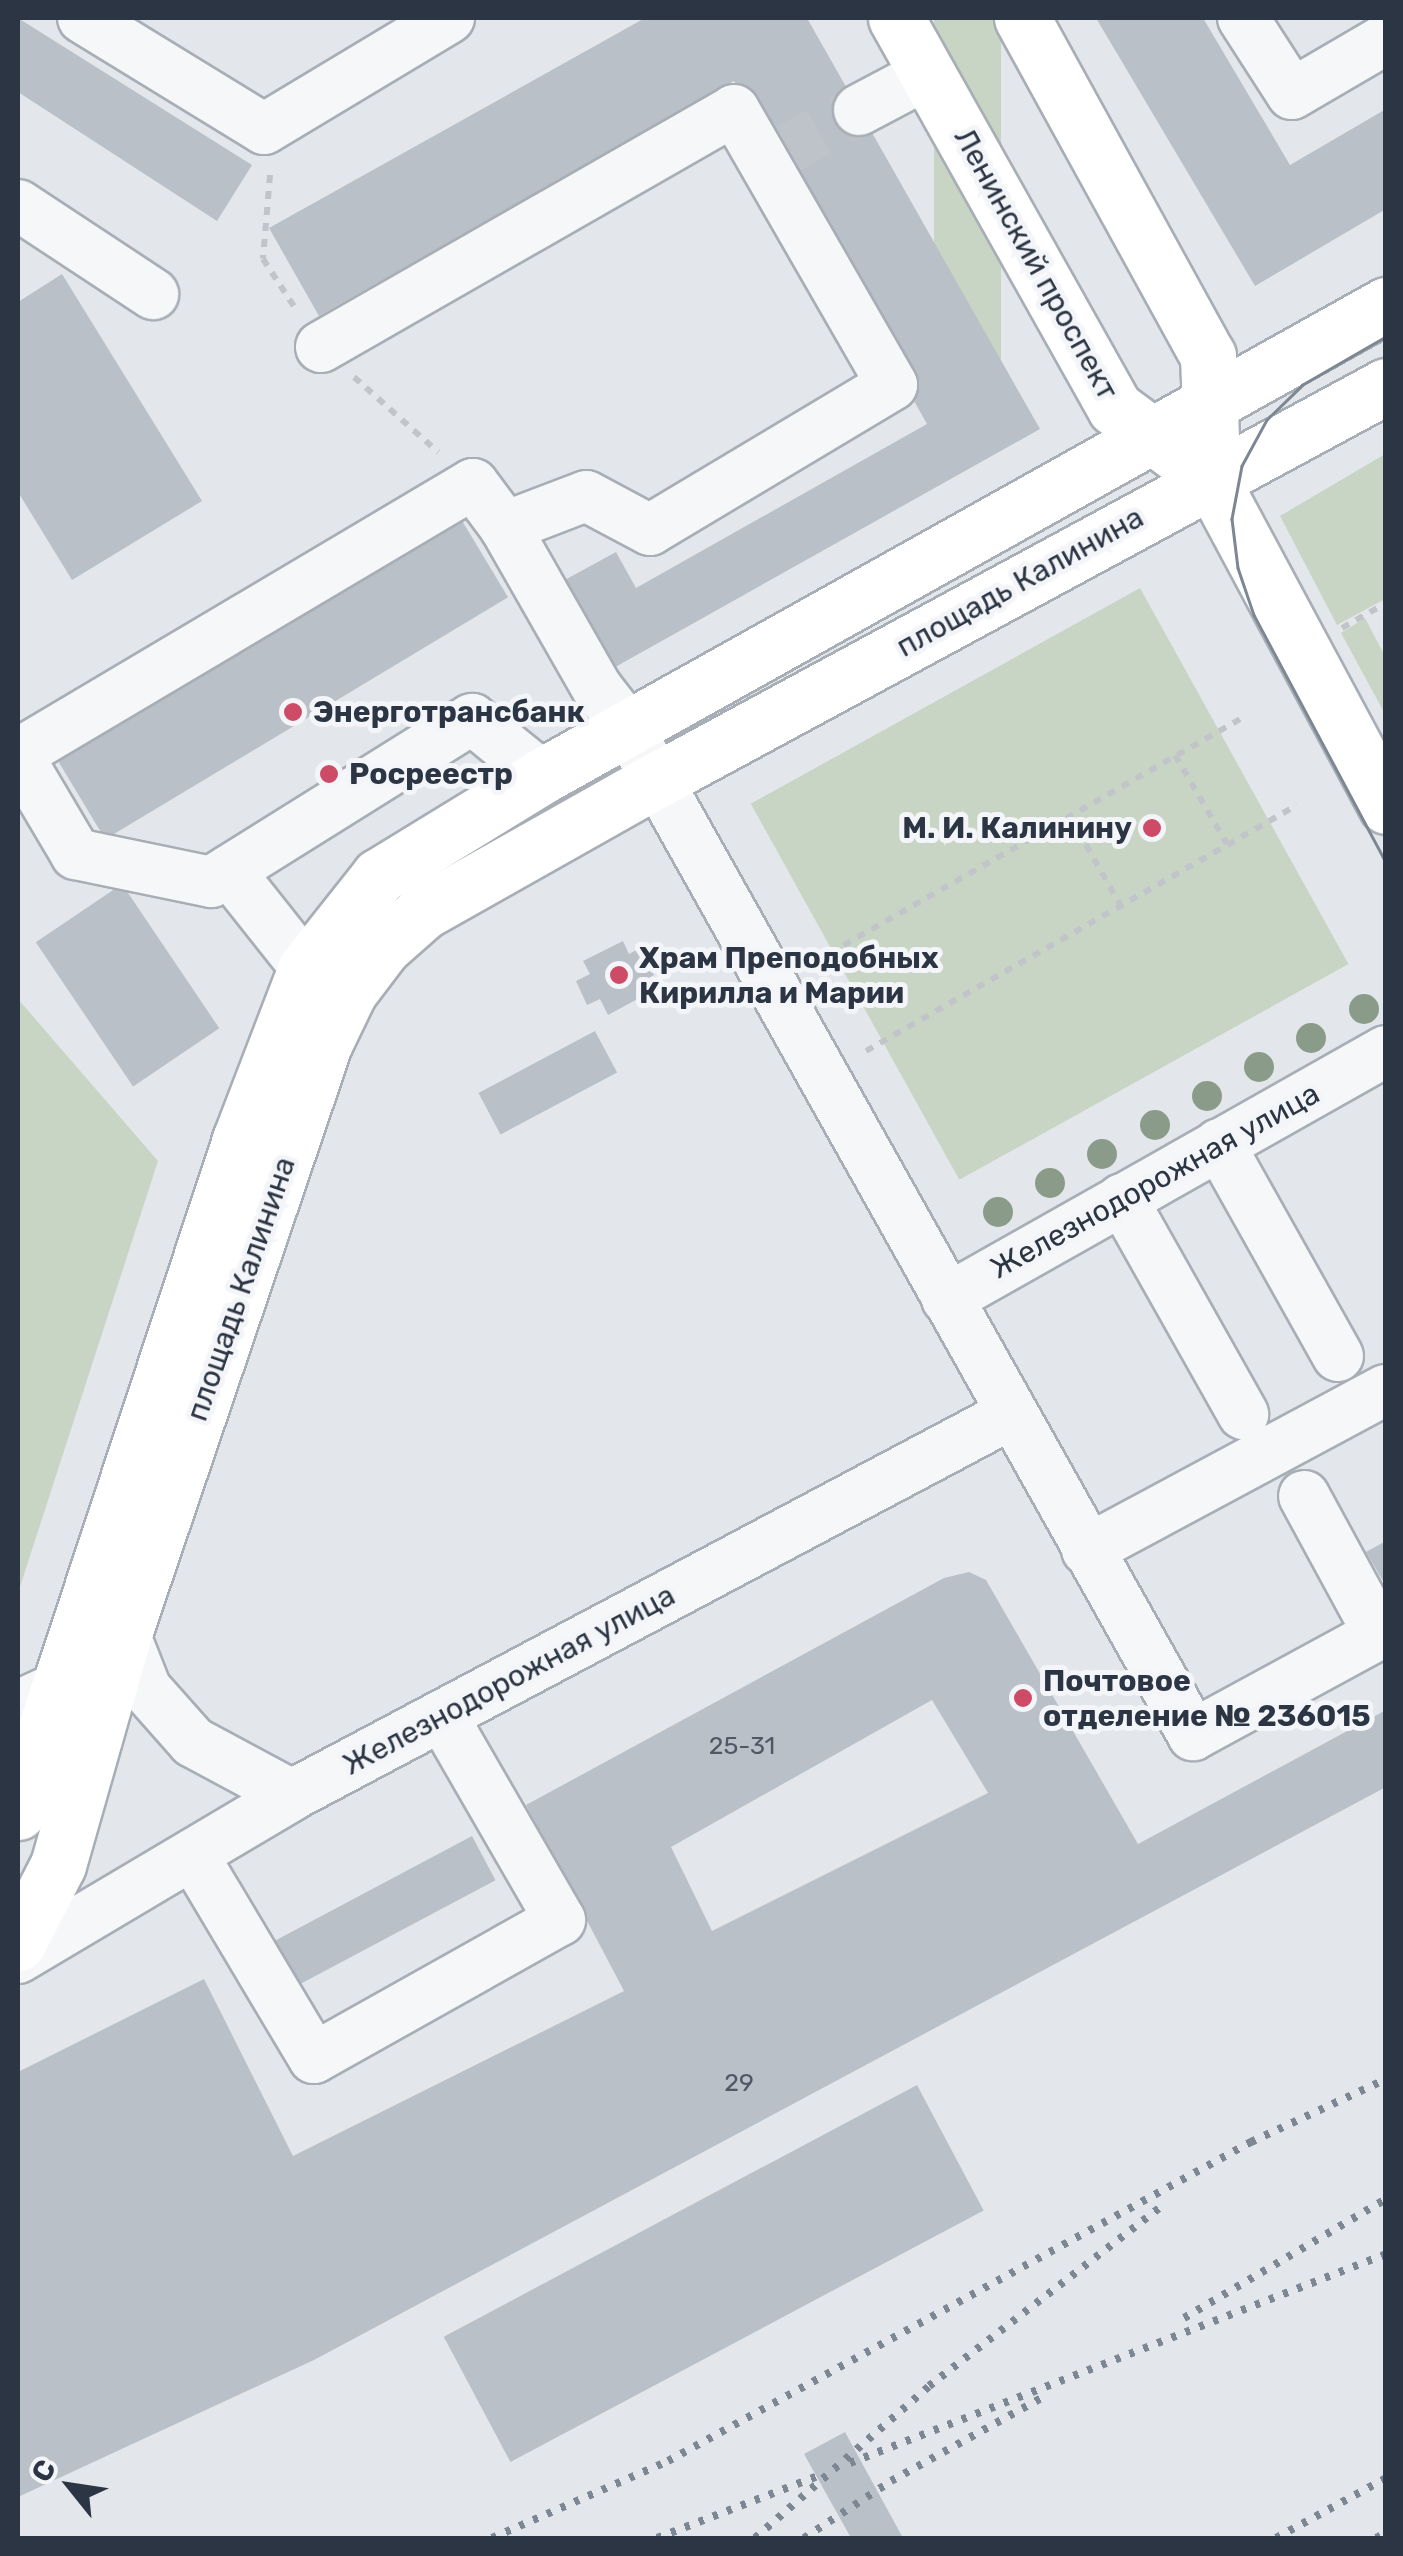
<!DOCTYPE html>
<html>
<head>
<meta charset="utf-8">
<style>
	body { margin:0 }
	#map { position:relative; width:1403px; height:2556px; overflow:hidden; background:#e3e7eb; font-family:Rubik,sans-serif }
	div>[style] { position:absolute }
	.green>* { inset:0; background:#c9d5c4; transform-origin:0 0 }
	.building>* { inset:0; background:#bac0c8; transform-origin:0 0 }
	.minor-tunnel>* { height:50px; margin-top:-25px; transform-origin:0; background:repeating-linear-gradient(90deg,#bec3c9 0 50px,transparent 0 75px) }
	.path>* { height:6px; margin-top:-3px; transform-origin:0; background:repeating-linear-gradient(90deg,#c1c5ca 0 8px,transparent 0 16px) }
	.roads { filter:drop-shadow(2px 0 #a8aeb5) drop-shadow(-2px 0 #a8aeb5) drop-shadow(0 2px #a8aeb5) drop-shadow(0 -2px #a8aeb5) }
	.minor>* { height:50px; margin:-25px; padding:0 25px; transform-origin:25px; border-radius:25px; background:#f6f7f9 }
	.major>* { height:55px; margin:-27.5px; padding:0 27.5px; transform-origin:27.5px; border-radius:27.5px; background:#fff }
	.tram>* { height:2.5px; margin:-1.25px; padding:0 1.25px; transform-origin:1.25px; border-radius:1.25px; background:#7d8794 }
	.rail>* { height:8px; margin-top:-4px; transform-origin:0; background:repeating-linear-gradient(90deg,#7d8794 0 5px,transparent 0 15px) }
	.trees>* { width:30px; height:30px; margin:-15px; border-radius:50%; background:#8a9c89 }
	.dots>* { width:28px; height:28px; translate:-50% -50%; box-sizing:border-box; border:5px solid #f3f5f8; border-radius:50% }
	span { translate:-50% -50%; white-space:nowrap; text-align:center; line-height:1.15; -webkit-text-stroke:10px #f3f5f8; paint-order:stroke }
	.number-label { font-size:25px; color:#4f5864 }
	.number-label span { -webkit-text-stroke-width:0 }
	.street-label { font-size:30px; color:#2b3543 }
	.poi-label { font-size:30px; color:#2b3543; font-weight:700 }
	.left { translate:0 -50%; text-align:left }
	.right { translate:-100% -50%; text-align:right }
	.frame { position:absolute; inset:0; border:20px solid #2b3543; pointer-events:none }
	.north { position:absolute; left:20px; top:2436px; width:100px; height:100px; -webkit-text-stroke:8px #f3f5f8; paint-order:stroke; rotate:300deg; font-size:28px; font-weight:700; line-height:40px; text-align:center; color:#2b3543 }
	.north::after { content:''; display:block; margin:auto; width:35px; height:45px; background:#2b3543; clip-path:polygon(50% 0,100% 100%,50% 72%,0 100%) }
</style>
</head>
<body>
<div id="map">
	<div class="green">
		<i style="left:934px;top:18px;width:67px;height:406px"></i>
		<i style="clip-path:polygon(1385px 454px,1385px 599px,1337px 625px,1280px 516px)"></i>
		<i style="left:1140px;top:588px;width:430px;height:445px;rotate:61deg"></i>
		<i style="clip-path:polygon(1365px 618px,1385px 656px,1385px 714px,1341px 633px)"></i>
		<i style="clip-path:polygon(18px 999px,158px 1161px,18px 1593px)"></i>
	</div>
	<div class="building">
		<i style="clip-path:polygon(18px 18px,252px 165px,217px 221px,18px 92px)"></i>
		<i style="clip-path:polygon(645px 18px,807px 18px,1040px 429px,601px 675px,550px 588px,616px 552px,636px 588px,927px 424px,734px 81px,319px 316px,269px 228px)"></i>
		<i style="clip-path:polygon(1096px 18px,1203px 18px,1290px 165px,1386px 109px,1386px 209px,1255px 286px)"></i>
		<i style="clip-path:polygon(62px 274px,202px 501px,72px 580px,18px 492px,18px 302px)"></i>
		<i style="left:455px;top:509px;width:103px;height:470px;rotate:59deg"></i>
		<i style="left:122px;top:884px;width:174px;height:104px;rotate:56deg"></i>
		<i style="clip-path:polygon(623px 941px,629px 954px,640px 948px,654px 975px,639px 983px,645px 995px,608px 1015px,600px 999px,587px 1005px,576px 981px,590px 974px,583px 961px)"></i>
		<i style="left:595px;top:1031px;width:47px;height:132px;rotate:62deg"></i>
		<i style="clip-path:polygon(1386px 1541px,1386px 1586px,1366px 1552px)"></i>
		<i style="clip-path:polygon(evenodd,969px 1572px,986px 1580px,1138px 1844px,1386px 1710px,1386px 1787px,314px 2360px,18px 2497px,18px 2072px,204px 1979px,293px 2156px,624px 1991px,526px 1805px,944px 1578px,969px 1572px,932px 1700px,988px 1793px,712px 1931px,671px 1847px,932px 1700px)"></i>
		<i style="left:472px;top:1836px;width:50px;height:228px;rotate:62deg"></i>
		<i style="left:917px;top:2085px;width:142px;height:536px;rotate:62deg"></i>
		<i style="clip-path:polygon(845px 2432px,903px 2538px,851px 2538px,804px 2454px)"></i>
	</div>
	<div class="minor-tunnel">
		<i style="left:775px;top:156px;width:96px;rotate:-28.7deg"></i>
	</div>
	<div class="path">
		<i style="left:270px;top:175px;width:84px;rotate:94.8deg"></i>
		<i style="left:263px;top:259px;width:62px;rotate:56.8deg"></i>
		<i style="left:354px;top:377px;width:113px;rotate:41.8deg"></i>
		<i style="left:1342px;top:628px;width:51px;rotate:-29.6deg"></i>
		<i style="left:1175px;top:755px;width:103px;rotate:59.7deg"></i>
		<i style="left:1070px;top:817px;width:103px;rotate:60.2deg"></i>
		<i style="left:816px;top:961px;width:494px;rotate:-29.7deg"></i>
		<i style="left:866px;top:1051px;width:496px;rotate:-29.7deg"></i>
	</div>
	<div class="roads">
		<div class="minor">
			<i style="left:83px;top:18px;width:212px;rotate:31.5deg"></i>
			<i style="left:264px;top:129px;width:216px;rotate:-31deg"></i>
			<i style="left:1243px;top:18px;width:90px;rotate:57.2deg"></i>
			<i style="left:1292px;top:94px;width:109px;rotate:-30.3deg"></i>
			<i style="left:859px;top:110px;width:79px;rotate:-27.9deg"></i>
			<i style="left:18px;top:205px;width:162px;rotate:33.4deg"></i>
			<i style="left:321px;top:347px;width:476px;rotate:-29.8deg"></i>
			<i style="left:734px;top:110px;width:317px;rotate:60.1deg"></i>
			<i style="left:892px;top:385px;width:282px;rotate:149.1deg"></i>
			<i style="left:650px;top:530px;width:72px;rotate:-152deg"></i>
			<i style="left:586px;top:496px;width:87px;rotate:159.1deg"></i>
			<i style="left:505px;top:527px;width:185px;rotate:60.3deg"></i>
			<i style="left:597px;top:688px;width:51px;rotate:52.2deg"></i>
			<i style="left:628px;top:728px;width:1155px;rotate:60.7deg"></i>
			<i style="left:1193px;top:1735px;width:212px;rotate:-28.5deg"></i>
			<i style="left:1379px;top:1634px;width:157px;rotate:-118.5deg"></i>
			<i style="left:18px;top:754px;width:529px;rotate:-30.69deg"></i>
			<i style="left:473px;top:484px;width:54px;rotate:53.3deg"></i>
			<i style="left:18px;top:756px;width:114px;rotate:59.4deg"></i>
			<i style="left:76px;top:854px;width:138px;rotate:11.7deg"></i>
			<i style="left:211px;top:882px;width:308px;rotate:-32deg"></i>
			<i style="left:472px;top:719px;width:90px;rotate:39.2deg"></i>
			<i style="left:229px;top:871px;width:124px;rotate:51.6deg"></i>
			<i style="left:1219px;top:1144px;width:243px;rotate:60.7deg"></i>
			<i style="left:1122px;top:1199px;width:247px;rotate:60.6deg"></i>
			<i style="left:947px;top:1299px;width:504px;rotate:-29.46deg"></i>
			<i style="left:1087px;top:1550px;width:339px;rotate:-28.2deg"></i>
			<i style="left:124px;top:1633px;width:60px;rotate:68.6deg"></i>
			<i style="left:146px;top:1689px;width:71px;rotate:48.4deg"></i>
			<i style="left:193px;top:1742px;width:112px;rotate:28.2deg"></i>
			<i style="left:18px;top:1706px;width:45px;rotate:-24.9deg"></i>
			<i style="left:194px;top:1857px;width:234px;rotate:59.2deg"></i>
			<i style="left:314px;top:2058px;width:282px;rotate:-29.3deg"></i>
			<i style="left:560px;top:1920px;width:236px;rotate:-120deg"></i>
			<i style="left:18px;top:1958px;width:319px;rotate:-30.7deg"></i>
			<i style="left:292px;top:1795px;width:811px;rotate:-27.92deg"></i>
		</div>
		<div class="major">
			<i style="left:896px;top:18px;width:447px;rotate:60.7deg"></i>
			<i style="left:1115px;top:408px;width:119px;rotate:36.5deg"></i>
			<i style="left:1211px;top:479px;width:371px;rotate:61.8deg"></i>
			<i style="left:1022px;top:18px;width:386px;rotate:61.2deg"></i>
			<i style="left:1208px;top:356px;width:80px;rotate:87.9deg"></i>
			<i style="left:18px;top:1812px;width:708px;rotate:-71.72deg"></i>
			<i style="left:240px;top:1140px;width:184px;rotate:-69deg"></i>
			<i style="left:306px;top:968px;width:117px;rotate:-51.6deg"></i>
			<i style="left:379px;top:876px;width:191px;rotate:-31.5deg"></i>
			<i style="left:542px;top:776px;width:967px;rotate:-29.16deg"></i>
			<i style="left:18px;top:1943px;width:88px;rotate:-62.9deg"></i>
			<i style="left:58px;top:1865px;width:241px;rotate:-74.1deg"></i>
			<i style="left:124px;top:1633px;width:622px;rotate:-71.24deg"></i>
			<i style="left:324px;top:1044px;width:58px;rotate:-64.3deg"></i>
			<i style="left:349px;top:992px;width:56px;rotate:-52.9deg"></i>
			<i style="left:383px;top:947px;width:55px;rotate:-41.3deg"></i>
			<i style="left:424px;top:911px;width:265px;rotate:-29.4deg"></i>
			<i style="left:655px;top:781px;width:831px;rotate:-28.38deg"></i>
		</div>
	</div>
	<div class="tram">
		<i style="left:1386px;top:337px;width:96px;rotate:150deg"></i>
		<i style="left:1303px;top:385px;width:50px;rotate:135.8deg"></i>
		<i style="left:1267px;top:420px;width:52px;rotate:118.5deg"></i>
		<i style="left:1242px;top:466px;width:54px;rotate:100.7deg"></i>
		<i style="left:1232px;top:519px;width:49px;rotate:83deg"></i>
		<i style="left:1238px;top:568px;width:50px;rotate:71.2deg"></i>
		<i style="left:1254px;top:615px;width:280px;rotate:61.9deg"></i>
	</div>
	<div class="rail">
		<i style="left:1184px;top:2318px;width:234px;rotate:-30.5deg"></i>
		<i style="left:850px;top:2463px;width:575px;rotate:-21.3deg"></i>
		<i style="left:492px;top:2538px;width:192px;rotate:-23.6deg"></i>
		<i style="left:668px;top:2461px;width:665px;rotate:-28.69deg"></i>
		<i style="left:1251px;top:2142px;width:149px;rotate:-25deg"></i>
		<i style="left:657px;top:2538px;width:173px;rotate:-21.1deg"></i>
		<i style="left:755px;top:2538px;width:231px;rotate:-41.1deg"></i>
		<i style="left:929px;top:2386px;width:299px;rotate:-37.7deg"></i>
		<i style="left:804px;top:2538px;width:104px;rotate:-33.2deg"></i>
		<i style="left:891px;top:2481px;width:176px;rotate:-28.9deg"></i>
		<i style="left:1276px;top:2538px;width:125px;rotate:-28.6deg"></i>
		<i style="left:1376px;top:2538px;width:11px;rotate:-27deg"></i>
	</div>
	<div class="trees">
		<i style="left:1364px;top:1009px"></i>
		<i style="left:1311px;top:1038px"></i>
		<i style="left:1259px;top:1067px"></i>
		<i style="left:1207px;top:1096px"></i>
		<i style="left:1155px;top:1125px"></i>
		<i style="left:1102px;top:1154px"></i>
		<i style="left:1050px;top:1183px"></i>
		<i style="left:998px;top:1212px"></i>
	</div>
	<div class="dots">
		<i style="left:293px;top:712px;background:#cd4b66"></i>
		<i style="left:329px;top:774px;background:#cd4b66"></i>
		<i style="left:1152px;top:828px;background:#cd4b66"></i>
		<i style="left:619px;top:975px;background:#cd4b66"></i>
		<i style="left:1023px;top:1698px;background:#cd4b66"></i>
	</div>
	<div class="number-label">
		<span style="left:742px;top:1746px">25-31</span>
		<span style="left:739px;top:2083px">29</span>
	</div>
	<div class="street-label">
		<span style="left:1036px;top:264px;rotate:61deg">Ленинский проспект</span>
		<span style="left:1020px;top:582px;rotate:-29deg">площадь Калинина</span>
		<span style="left:1155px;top:1181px;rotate:-29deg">Железнодорожная улица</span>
		<span style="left:241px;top:1289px;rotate:-71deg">площадь Калинина</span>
		<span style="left:509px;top:1680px;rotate:-28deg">Железнодорожная улица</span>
	</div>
	<div class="poi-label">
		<span class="left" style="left:313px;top:712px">Энерготрансбанк</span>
		<span class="left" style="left:349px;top:774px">Росреестр</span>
		<span class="right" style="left:1132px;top:828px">М. И. Калинину</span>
		<span class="left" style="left:639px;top:975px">Храм Преподобных<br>Кирилла и Марии</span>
		<span class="left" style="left:1043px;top:1698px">Почтовое<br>отделение № 236015</span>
	</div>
	<div class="frame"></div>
	<div class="north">С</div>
</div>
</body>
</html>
